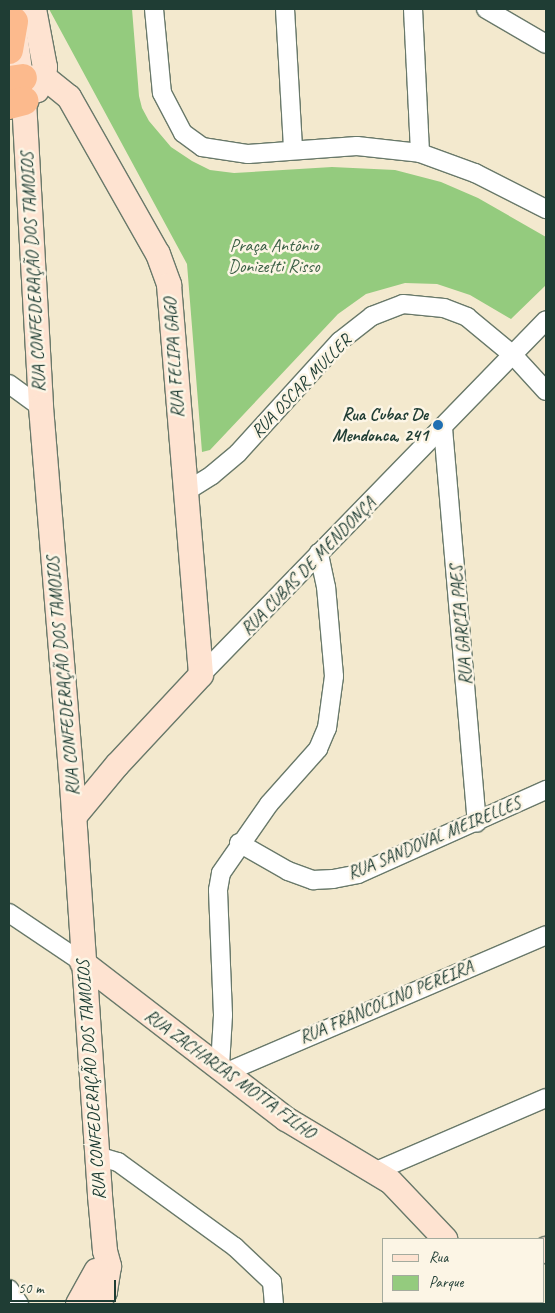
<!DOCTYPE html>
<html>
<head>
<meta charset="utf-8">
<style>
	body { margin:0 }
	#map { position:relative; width:555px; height:1313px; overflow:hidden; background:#f3e9ce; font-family:Caveat,sans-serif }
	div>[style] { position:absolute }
	.green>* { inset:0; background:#94cb7e }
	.roads { filter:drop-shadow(1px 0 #69796a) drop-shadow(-1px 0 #69796a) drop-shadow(0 1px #69796a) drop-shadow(0 -1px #69796a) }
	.street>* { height:18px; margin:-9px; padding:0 9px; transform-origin:9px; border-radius:9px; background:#fff }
	.secondary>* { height:24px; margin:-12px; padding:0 12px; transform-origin:12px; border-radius:12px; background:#fee3d1 }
	.highway>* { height:28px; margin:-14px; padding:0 14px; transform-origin:14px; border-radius:14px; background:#fcba8d }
	.dots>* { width:14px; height:14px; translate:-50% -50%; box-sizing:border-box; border:2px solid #fcf5e5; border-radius:50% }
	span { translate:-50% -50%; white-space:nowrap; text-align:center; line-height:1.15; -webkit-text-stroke:5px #fcf5e5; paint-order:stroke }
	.park-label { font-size:18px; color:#3c6046 }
	.street-label { font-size:18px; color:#1f3d34 }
	.poi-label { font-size:18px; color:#1f3d34; font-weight:700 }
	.right { translate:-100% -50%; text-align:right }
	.frame { position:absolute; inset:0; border:10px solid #1f3d34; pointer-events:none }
	.legend { position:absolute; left:382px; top:1238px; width:162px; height:65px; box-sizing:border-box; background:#fcf5e5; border:1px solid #a4ab9e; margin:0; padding:6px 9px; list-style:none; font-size:15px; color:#1f3d34 }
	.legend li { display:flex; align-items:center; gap:10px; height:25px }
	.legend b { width:25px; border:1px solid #a4ab9e }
	.scale { position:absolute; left:10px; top:1280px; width:106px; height:22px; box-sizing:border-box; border:2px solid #1f3d34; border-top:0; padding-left:6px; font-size:15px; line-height:18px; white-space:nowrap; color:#1f3d34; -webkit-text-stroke:4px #fcf5e5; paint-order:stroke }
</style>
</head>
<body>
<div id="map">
	<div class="green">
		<i style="clip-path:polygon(49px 9px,132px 9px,139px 96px,142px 108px,149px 121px,171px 147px,192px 161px,210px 170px,234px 173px,332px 167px,395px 170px,441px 182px,478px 198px,546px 237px,546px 285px,511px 319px,470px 295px,437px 284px,405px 283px,366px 294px,338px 314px,210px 450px,202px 452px,187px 264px)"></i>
	</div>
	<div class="roads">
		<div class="street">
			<i style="left:154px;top:9px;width:84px;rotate:84.6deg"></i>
			<i style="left:162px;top:93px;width:45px;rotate:62.3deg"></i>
			<i style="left:183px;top:133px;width:24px;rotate:36deg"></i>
			<i style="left:202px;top:147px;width:47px;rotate:8.7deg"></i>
			<i style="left:248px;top:154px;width:109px;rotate:-4.2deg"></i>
			<i style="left:357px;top:146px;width:63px;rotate:6.3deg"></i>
			<i style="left:420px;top:153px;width:59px;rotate:20deg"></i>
			<i style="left:475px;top:173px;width:80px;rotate:26.9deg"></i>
			<i style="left:285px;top:9px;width:140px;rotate:86.7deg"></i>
			<i style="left:413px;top:9px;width:144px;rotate:87.2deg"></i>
			<i style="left:486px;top:9px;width:69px;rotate:30.3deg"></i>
			<i style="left:9px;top:384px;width:39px;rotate:36deg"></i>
			<i style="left:443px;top:428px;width:396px;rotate:85.1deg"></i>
			<i style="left:185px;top:492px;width:32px;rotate:-32deg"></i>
			<i style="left:212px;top:475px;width:34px;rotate:-40deg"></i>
			<i style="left:238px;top:453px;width:151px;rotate:-47.7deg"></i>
			<i style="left:340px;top:341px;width:41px;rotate:-38deg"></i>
			<i style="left:372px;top:316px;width:33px;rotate:-21deg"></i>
			<i style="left:403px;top:304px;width:41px;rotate:5.6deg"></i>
			<i style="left:444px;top:308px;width:25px;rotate:21deg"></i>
			<i style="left:467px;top:317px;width:60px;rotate:39.6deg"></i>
			<i style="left:513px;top:355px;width:49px;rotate:47.5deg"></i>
			<i style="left:201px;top:675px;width:495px;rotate:-45.8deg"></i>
			<i style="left:239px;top:843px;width:56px;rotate:29.7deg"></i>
			<i style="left:288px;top:871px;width:27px;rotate:20deg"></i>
			<i style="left:313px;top:880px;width:20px;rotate:-3deg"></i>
			<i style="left:333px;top:879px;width:25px;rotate:-11deg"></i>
			<i style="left:358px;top:874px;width:206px;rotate:-24.1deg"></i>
			<i style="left:9px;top:913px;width:88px;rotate:33.9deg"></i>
			<i style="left:220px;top:1066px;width:51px;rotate:-86.6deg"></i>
			<i style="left:223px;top:1015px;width:125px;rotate:-92.3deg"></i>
			<i style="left:218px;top:890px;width:17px;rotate:-80deg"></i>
			<i style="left:221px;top:873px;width:84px;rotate:-55.2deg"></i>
			<i style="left:269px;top:804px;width:74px;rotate:-48.3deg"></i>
			<i style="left:318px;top:749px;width:23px;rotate:-67deg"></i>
			<i style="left:327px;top:728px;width:52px;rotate:-82.3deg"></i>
			<i style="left:334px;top:676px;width:89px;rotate:-95.1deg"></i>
			<i style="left:326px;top:587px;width:35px;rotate:-102deg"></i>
			<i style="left:227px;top:1072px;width:347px;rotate:-23.2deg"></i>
			<i style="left:97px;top:1156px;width:22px;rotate:16deg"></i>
			<i style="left:118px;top:1162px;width:145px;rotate:36deg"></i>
			<i style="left:235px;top:1247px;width:51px;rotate:43.4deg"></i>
			<i style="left:272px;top:1282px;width:22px;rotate:85deg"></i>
			<i style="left:374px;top:1172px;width:187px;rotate:-23.3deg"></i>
			<i style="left:9px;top:1289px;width:18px;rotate:56deg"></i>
		</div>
		<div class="secondary">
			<i style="left:34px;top:9px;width:59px;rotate:79.3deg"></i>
			<i style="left:45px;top:67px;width:10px;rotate:96deg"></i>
			<i style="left:44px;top:77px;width:15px;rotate:118deg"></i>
			<i style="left:14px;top:25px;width:77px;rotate:82.5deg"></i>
			<i style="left:24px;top:101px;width:306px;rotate:86.8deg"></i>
			<i style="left:41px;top:407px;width:378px;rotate:85.3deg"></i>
			<i style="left:72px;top:784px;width:413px;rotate:86.1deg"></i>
			<i style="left:100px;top:1196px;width:55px;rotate:84.8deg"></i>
			<i style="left:105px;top:1251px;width:16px;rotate:75deg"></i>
			<i style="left:109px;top:1266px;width:26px;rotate:99deg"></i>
			<i style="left:105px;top:1292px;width:14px;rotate:120deg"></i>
			<i style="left:23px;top:78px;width:21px;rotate:-3deg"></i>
			<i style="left:44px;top:77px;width:32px;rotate:39deg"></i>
			<i style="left:69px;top:97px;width:180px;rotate:60.5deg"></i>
			<i style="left:158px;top:254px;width:33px;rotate:70deg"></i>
			<i style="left:169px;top:285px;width:391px;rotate:85.3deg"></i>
			<i style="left:201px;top:675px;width:123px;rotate:133deg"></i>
			<i style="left:117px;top:765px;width:67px;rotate:129.6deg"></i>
			<i style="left:82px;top:962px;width:257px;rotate:37.6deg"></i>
			<i style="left:286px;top:1119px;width:122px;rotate:31deg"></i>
			<i style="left:391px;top:1182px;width:79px;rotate:46.5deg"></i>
			<i style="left:544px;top:1251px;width:3px;rotate:-45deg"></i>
			<i style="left:78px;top:1304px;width:38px;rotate:-61deg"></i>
		</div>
		<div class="highway">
			<i style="left:9px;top:50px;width:29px;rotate:-80deg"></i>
			<i style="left:9px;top:80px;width:14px;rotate:-8deg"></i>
			<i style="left:9px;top:105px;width:16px;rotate:-15deg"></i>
		</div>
	</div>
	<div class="dots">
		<i style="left:438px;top:425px;background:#1f6fb2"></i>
	</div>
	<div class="park-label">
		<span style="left:274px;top:256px">Praça Antônio<br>Donizetti Risso</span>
	</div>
	<div class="street-label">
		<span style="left:33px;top:272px;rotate:-93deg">RUA CONFEDERAÇÃO DOS TAMOIOS</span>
		<span style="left:174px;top:358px;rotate:-94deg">RUA FELIPA GAGO</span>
		<span style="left:301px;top:386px;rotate:-46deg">RUA OSCAR MULLER</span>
		<span style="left:308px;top:566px;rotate:-46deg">RUA CUBAS DE MENDONÇA</span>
		<span style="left:461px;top:625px;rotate:-95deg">RUA GARCIA PAES</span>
		<span style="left:63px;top:676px;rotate:-95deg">RUA CONFEDERAÇÃO DOS TAMOIOS</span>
		<span style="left:434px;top:838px;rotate:-23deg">RUA SANDOVAL MEIRELLES</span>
		<span style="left:386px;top:1002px;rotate:-23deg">RUA FRANCOLINO PEREIRA</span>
		<span style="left:230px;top:1074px;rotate:36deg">RUA ZACHARIAS MOTTA FILHO</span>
		<span style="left:91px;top:1080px;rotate:-94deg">RUA CONFEDERAÇÃO DOS TAMOIOS</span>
	</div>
	<div class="poi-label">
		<span class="right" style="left:428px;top:425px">Rua Cubas De<br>Mendonca, 241</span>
	</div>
	<div class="frame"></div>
	<ul class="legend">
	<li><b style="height:6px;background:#fee3d1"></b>Rua</li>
	<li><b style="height:14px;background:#94cb7e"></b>Parque</li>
	</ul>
	<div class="scale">50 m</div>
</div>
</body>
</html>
